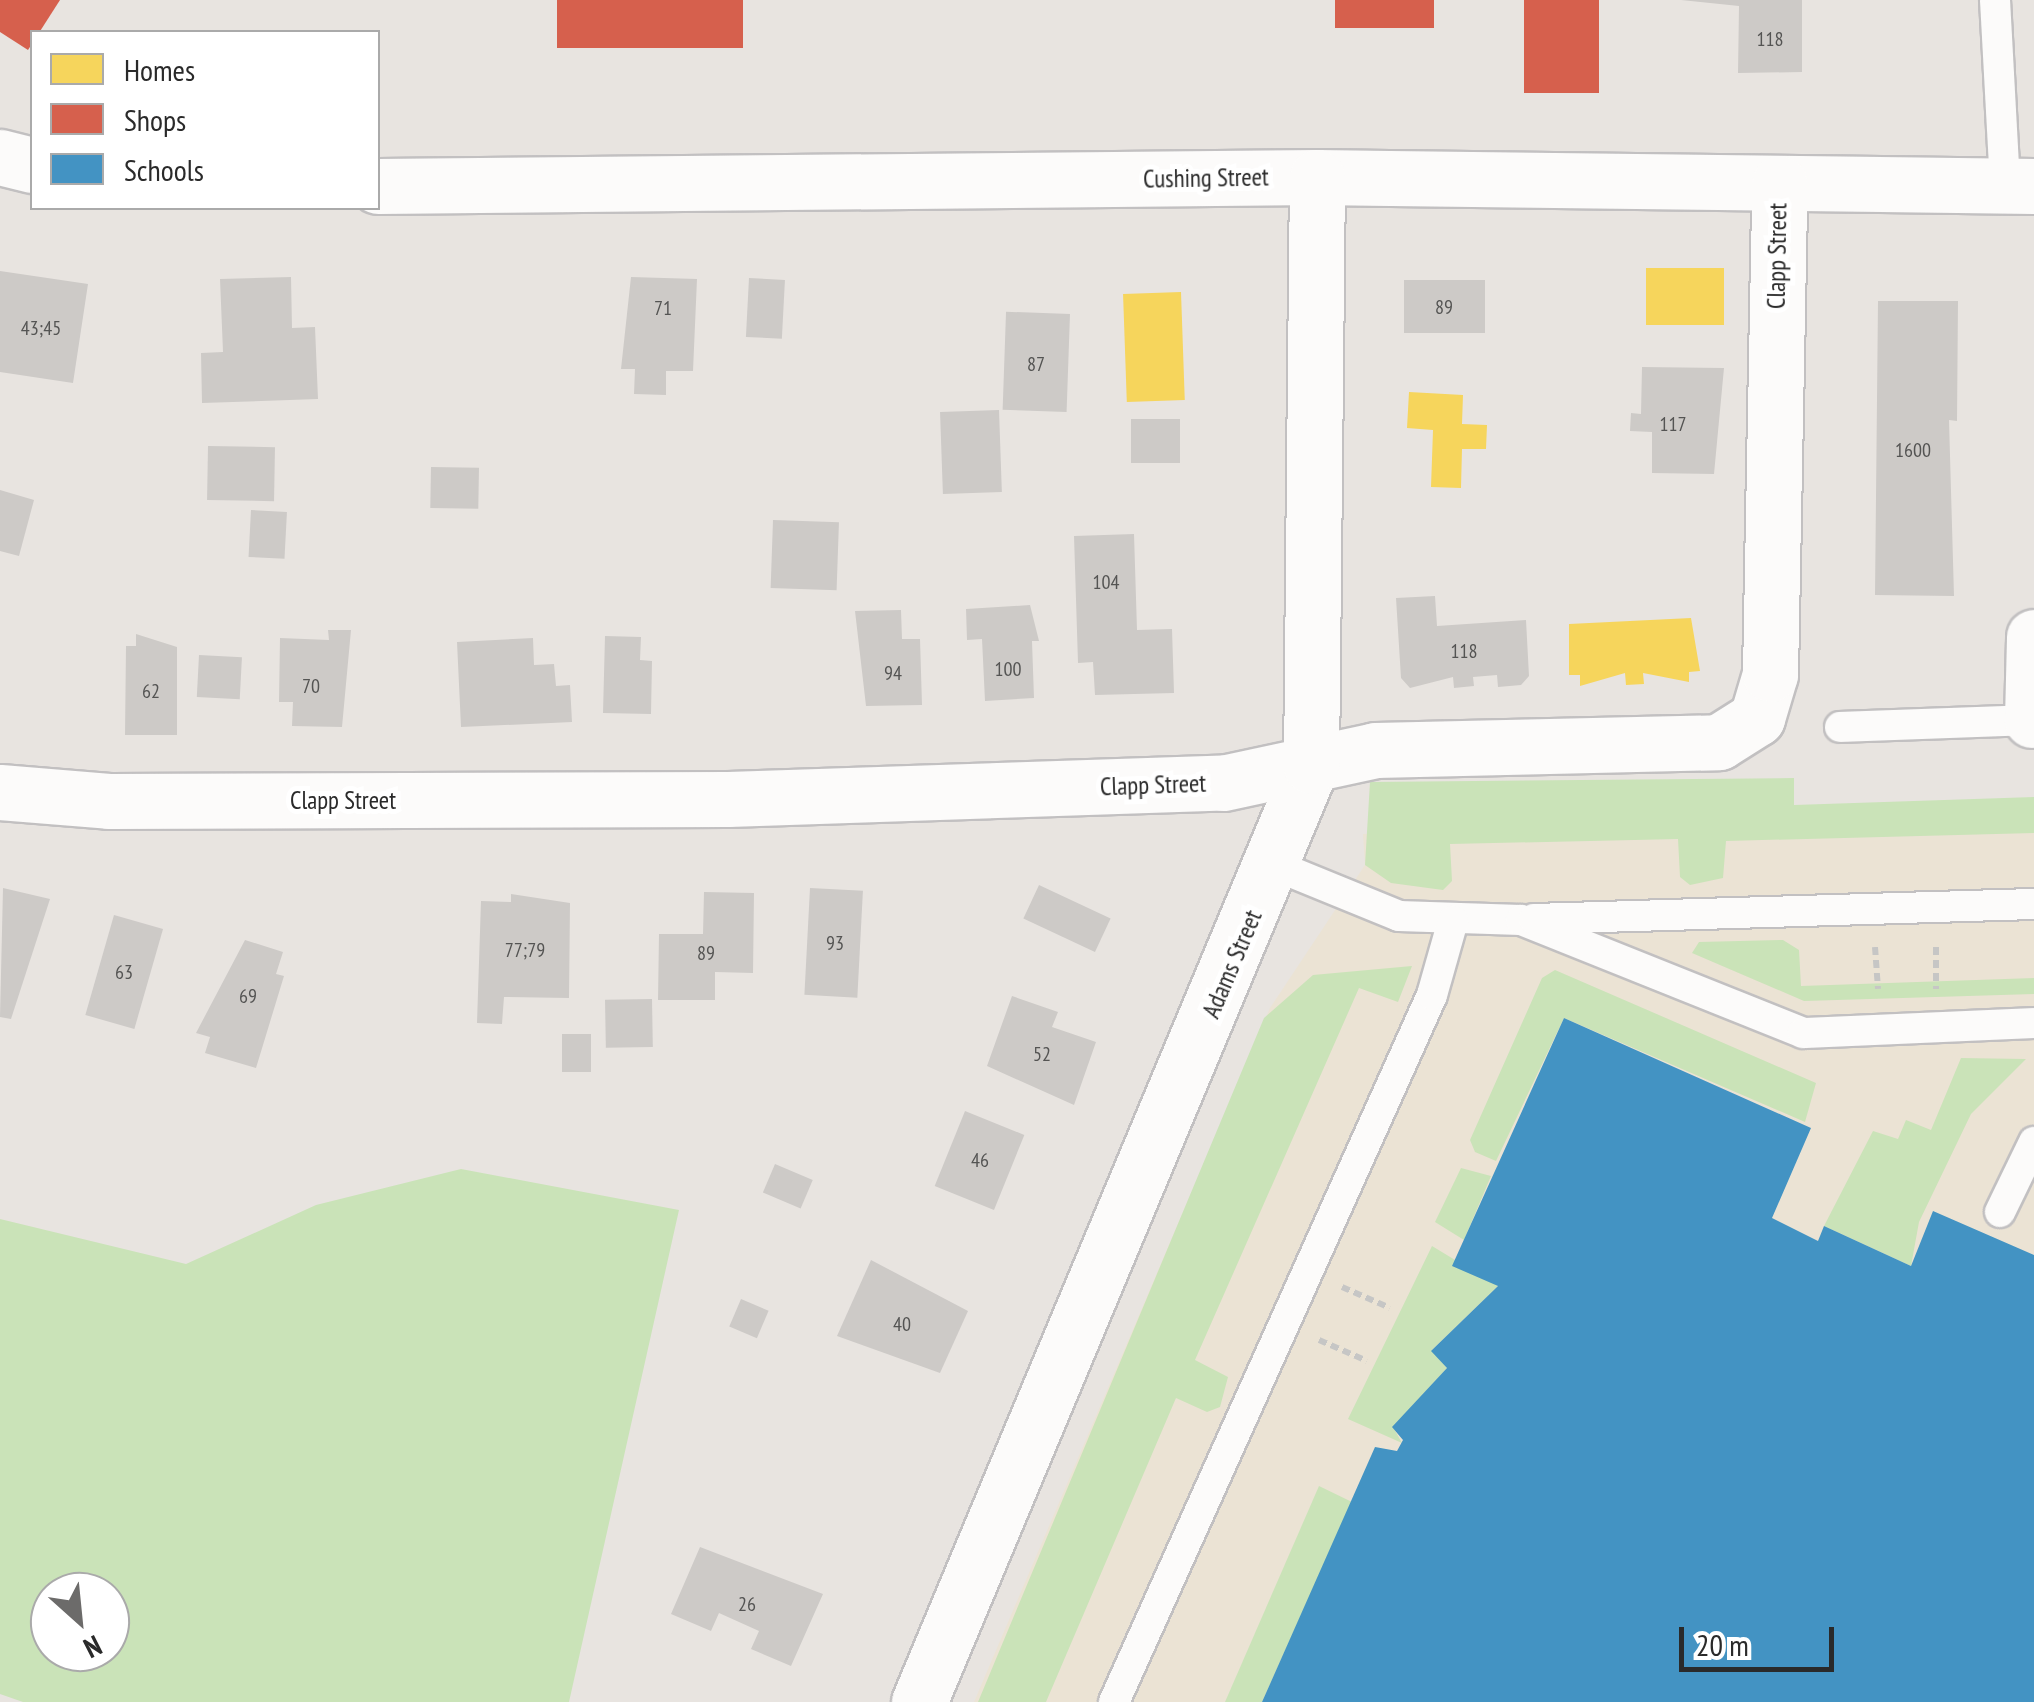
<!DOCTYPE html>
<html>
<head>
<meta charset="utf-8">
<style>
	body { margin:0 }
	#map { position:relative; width:2034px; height:1702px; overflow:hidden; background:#e8e4e0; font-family:"PT Sans Narrow",sans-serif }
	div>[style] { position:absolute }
	.education>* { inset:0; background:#ebe3d4 }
	.green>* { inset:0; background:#cae3b8 }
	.homes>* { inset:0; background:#f6d55c; transform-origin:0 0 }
	.shops>* { inset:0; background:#d6604d; transform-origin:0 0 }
	.schools>* { inset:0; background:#4393c3 }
	.building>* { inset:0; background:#cdcac7; transform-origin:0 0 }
	.path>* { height:6px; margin-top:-3px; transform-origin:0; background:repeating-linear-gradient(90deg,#c6c6c5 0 8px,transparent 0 13px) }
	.roads { filter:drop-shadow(2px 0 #c2c0c1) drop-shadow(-2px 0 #c2c0c1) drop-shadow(0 2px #c2c0c1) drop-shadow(0 -2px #c2c0c1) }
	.service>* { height:30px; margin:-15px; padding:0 15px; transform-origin:15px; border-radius:15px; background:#fcfbfa }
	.minor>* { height:55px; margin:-27.5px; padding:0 27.5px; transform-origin:27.5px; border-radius:27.5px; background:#fcfbfa }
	span { translate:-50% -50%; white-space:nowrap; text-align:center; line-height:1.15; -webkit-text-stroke:10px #fff; paint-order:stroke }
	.number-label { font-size:20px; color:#545453 }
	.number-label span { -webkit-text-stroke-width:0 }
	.street-label { font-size:25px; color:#2a2a2a }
	.legend { position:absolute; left:30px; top:30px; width:350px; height:180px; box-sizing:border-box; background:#fff; border:2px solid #aaa; margin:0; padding:12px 18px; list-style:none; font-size:30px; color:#2a2a2a }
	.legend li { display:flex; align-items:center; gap:20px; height:50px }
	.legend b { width:50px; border:2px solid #aaa }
	.north { position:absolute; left:30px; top:1572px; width:100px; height:100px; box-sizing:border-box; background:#fff; border:2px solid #aaa; border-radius:50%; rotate:153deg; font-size:28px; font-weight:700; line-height:40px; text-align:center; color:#2a2a2a }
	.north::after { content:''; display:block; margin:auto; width:35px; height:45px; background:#6c6b6a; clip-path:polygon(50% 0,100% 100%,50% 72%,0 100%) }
	.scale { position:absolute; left:1679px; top:1627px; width:155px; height:45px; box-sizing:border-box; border:5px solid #2a2a2a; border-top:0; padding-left:12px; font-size:30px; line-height:35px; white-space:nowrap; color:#2a2a2a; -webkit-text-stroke:8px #fff; paint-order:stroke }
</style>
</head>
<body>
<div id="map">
	<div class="education">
		<i style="clip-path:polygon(2034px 798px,2034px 1702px,974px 1702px,1270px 1008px,1365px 865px,1363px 834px)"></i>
	</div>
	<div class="green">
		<i style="clip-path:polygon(1794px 778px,1794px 805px,2034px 797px,2034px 833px,1726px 841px,1723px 878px,1690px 885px,1680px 877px,1678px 839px,1450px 844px,1452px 881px,1443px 890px,1391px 883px,1365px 865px,1370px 782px)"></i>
		<i style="clip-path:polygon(1783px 940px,1799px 950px,1801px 986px,2034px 978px,2034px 994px,1804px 1001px,1692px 953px,1699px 942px)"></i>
		<i style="clip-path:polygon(1412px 966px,1398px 1002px,1359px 988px,1195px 1360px,1228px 1377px,1220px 1407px,1207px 1412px,1176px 1398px,1046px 1702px,978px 1702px,1264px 1018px,1313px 975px)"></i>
		<i style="clip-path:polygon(1555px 970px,1816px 1083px,1805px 1122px,1564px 1018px,1496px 1161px,1475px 1152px,1470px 1140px,1542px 978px)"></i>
		<i style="clip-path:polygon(1961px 1058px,2026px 1059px,1971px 1114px,1919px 1222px,1911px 1266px,1824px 1226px,1873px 1131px,1898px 1139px,1906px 1120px,1931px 1130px)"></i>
		<i style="clip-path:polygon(1461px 1168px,1491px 1176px,1464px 1240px,1435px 1222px)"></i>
		<i style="clip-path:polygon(evenodd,461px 1169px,679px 1210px,569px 1702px,23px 1702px,0 1694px,0 1219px,186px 1264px,316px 1205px,461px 1169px,50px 1592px,110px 1592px,110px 1652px,50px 1652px,50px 1592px)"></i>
		<i style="clip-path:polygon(1432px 1246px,1498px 1286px,1432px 1350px,1447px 1368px,1393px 1427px,1402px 1443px,1348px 1419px)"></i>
		<i style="clip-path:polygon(1319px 1486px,1352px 1502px,1262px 1702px,1225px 1702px)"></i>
	</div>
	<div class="homes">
		<i style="left:1646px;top:268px;width:78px;height:57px"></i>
		<i style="left:1181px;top:292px;width:108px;height:58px;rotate:88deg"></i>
		<i style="clip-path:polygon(1409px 392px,1463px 395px,1462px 424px,1487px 425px,1486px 449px,1462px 449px,1461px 488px,1431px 487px,1433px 430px,1407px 428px)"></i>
		<i style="clip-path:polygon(1691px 618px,1700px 671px,1689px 672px,1689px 682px,1643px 673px,1644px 684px,1626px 685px,1625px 673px,1580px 686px,1580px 675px,1569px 675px,1569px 624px)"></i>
	</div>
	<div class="shops">
		<i style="clip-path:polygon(0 0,60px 0,28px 50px,0 32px)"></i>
		<i style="left:557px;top:0;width:186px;height:48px"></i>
		<i style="left:1335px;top:0;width:99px;height:28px"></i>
		<i style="left:1524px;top:0;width:75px;height:93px"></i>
	</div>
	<div class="schools">
		<i style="clip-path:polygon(1564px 1018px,1811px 1128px,1772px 1218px,1818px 1241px,1824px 1226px,1911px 1266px,1933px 1211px,2034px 1255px,2034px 1702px,1262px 1702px,1375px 1447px,1397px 1451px,1403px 1440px,1392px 1427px,1447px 1368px,1431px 1351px,1498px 1286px,1452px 1266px)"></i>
	</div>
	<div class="building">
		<i style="clip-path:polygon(1681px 0,1802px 0,1802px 72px,1738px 73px,1739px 6px)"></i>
		<i style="clip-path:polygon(0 271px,88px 284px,73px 383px,0 372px)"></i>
		<i style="clip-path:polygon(291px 277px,292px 328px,315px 327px,318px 399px,202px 403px,201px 353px,223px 352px,220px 279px)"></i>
		<i style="clip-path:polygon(631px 277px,697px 279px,693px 371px,666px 371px,666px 395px,634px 394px,635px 369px,621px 369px)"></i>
		<i style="left:749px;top:278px;width:36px;height:59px;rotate:3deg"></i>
		<i style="left:1404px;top:280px;width:81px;height:53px"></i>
		<i style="clip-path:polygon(1878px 301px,1958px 301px,1957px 421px,1949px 420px,1954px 596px,1875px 595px)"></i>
		<i style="left:1070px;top:314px;width:98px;height:64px;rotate:92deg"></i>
		<i style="clip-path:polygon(1642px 367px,1724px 368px,1714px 474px,1652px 473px,1652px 432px,1630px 431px,1631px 413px,1641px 414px)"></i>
		<i style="left:999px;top:410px;width:82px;height:59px;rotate:88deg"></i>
		<i style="left:1180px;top:419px;width:44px;height:49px;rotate:90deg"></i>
		<i style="left:208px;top:446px;width:67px;height:54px;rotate:1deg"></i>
		<i style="left:431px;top:467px;width:48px;height:41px;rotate:1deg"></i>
		<i style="clip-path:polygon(0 490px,34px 500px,19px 556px,0 551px)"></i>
		<i style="left:251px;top:510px;width:36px;height:47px;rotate:3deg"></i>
		<i style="left:773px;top:520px;width:66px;height:68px;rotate:2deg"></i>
		<i style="clip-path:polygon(1134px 534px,1137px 630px,1172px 629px,1174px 693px,1095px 695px,1093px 662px,1078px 663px,1074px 536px)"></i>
		<i style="clip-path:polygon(1435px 596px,1437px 626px,1526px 620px,1529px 676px,1521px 685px,1498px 687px,1497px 675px,1473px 677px,1474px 686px,1454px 688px,1453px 677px,1410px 688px,1401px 678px,1396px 598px)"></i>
		<i style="clip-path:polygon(1030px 605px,1039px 641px,1032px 641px,1034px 698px,985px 701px,982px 639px,967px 640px,966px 609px)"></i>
		<i style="clip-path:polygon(901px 610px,902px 639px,920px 639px,922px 705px,866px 706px,855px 611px)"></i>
		<i style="clip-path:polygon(328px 630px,351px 630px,342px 727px,292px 726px,293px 702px,279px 702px,280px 638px,329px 640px)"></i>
		<i style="clip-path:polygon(136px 634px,177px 647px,177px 735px,125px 735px,126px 646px,136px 646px)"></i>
		<i style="clip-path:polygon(605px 636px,641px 637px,640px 660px,652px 661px,651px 714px,603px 713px)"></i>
		<i style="clip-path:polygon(533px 638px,534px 665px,554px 664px,556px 686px,570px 685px,572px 722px,461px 727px,457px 642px)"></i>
		<i style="left:199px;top:655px;width:43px;height:42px;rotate:3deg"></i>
		<i style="left:1039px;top:885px;width:79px;height:37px;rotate:25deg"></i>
		<i style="clip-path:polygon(3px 888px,50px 899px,11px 1019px,0 1017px)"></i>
		<i style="left:810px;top:888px;width:53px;height:107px;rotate:3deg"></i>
		<i style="clip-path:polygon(704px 892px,754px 893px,753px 973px,715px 972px,715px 1000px,658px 1000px,659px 934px,703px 934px)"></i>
		<i style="clip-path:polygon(511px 894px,570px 903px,569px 998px,504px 997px,502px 1024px,477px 1023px,481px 901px,511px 902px)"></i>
		<i style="left:114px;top:915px;width:51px;height:104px;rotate:16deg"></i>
		<i style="clip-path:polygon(245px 940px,283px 952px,276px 974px,284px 976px,256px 1068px,205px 1053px,210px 1037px,196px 1033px)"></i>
		<i style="clip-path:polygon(1012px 996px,1058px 1012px,1052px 1027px,1096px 1042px,1074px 1105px,987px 1066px)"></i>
		<i style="left:652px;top:999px;width:48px;height:47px;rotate:89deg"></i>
		<i style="left:562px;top:1034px;width:29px;height:38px"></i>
		<i style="left:965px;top:1111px;width:64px;height:81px;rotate:22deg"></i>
		<i style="left:775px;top:1164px;width:41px;height:31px;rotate:23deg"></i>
		<i style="clip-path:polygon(871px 1260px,968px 1311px,940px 1373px,837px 1336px)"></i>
		<i style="left:741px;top:1299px;width:30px;height:30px;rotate:23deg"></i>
		<i style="clip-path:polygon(700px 1547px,823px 1594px,791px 1666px,751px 1649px,759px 1631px,719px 1613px,711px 1631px,671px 1614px)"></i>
	</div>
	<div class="path">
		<i style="left:1875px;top:947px;width:42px;rotate:85.9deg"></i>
		<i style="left:1936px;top:947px;width:42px;rotate:90deg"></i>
		<i style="left:1342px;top:1287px;width:52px;rotate:23.6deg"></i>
		<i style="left:1319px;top:1340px;width:52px;rotate:23.6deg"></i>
	</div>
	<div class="roads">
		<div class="service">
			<i style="left:1995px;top:0;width:186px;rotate:86.9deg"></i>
			<i style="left:1840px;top:727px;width:194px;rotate:-2.1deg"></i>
			<i style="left:1274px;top:865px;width:135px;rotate:22.2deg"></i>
			<i style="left:1399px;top:916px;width:122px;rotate:1.9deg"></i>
			<i style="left:1521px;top:920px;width:304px;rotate:21.8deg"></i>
			<i style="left:1803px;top:1033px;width:231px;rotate:-2.5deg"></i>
			<i style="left:1534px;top:919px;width:500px;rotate:-1.72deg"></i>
			<i style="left:2000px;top:1212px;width:78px;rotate:-64.1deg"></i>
			<i style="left:1114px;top:1702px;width:775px;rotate:-65.78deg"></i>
			<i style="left:1432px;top:995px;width:77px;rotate:-74.2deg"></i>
		</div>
		<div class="minor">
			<i style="left:0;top:157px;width:33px;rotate:14deg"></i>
			<i style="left:378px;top:186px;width:939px;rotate:-0.55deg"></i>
			<i style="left:1317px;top:177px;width:717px;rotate:0.72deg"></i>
			<i style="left:2032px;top:720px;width:83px;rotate:-88.6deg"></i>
			<i style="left:0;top:792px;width:109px;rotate:4.7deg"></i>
			<i style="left:109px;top:801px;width:619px;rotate:-0.19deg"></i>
			<i style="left:728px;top:799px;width:495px;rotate:-1.9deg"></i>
			<i style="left:1223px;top:783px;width:156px;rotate:-12.2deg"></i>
			<i style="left:1375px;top:750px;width:344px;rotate:-1.3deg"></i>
			<i style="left:1719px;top:742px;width:45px;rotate:-32.3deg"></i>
			<i style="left:1757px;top:718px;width:46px;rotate:-73.5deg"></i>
			<i style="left:1770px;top:674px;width:491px;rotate:-88.9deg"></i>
			<i style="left:919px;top:1702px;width:1015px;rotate:-67.28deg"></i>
			<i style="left:1311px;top:766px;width:589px;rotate:-89.42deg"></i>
		</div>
	</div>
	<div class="number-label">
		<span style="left:1770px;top:39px">118</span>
		<span style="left:1444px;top:307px">89</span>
		<span style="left:663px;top:308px">71</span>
		<span style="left:41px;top:328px">43;45</span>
		<span style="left:1036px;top:364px">87</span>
		<span style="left:1673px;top:424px">117</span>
		<span style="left:1913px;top:450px">1600</span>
		<span style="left:1106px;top:582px">104</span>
		<span style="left:1464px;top:651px">118</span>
		<span style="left:1008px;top:669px">100</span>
		<span style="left:893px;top:673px">94</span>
		<span style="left:311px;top:686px">70</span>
		<span style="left:151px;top:691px">62</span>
		<span style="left:835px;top:943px">93</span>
		<span style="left:525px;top:950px">77;79</span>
		<span style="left:706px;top:953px">89</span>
		<span style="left:124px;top:972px">63</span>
		<span style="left:248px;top:996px">69</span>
		<span style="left:1042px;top:1054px">52</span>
		<span style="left:980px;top:1160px">46</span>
		<span style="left:902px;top:1324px">40</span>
		<span style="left:747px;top:1604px">26</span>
	</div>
	<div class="street-label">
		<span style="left:1206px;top:178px;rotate:-1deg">Cushing Street</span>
		<span style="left:1777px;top:256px;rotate:-89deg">Clapp Street</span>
		<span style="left:1153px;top:785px;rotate:-2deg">Clapp Street</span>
		<span style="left:343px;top:800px">Clapp Street</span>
		<span style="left:1232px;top:964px;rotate:-67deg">Adams Street</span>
	</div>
	<ul class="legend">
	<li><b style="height:28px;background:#f6d55c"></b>Homes</li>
	<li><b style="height:28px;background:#d6604d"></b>Shops</li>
	<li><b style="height:28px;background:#4393c3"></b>Schools</li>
	</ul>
	<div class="north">N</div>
	<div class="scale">20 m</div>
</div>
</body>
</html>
